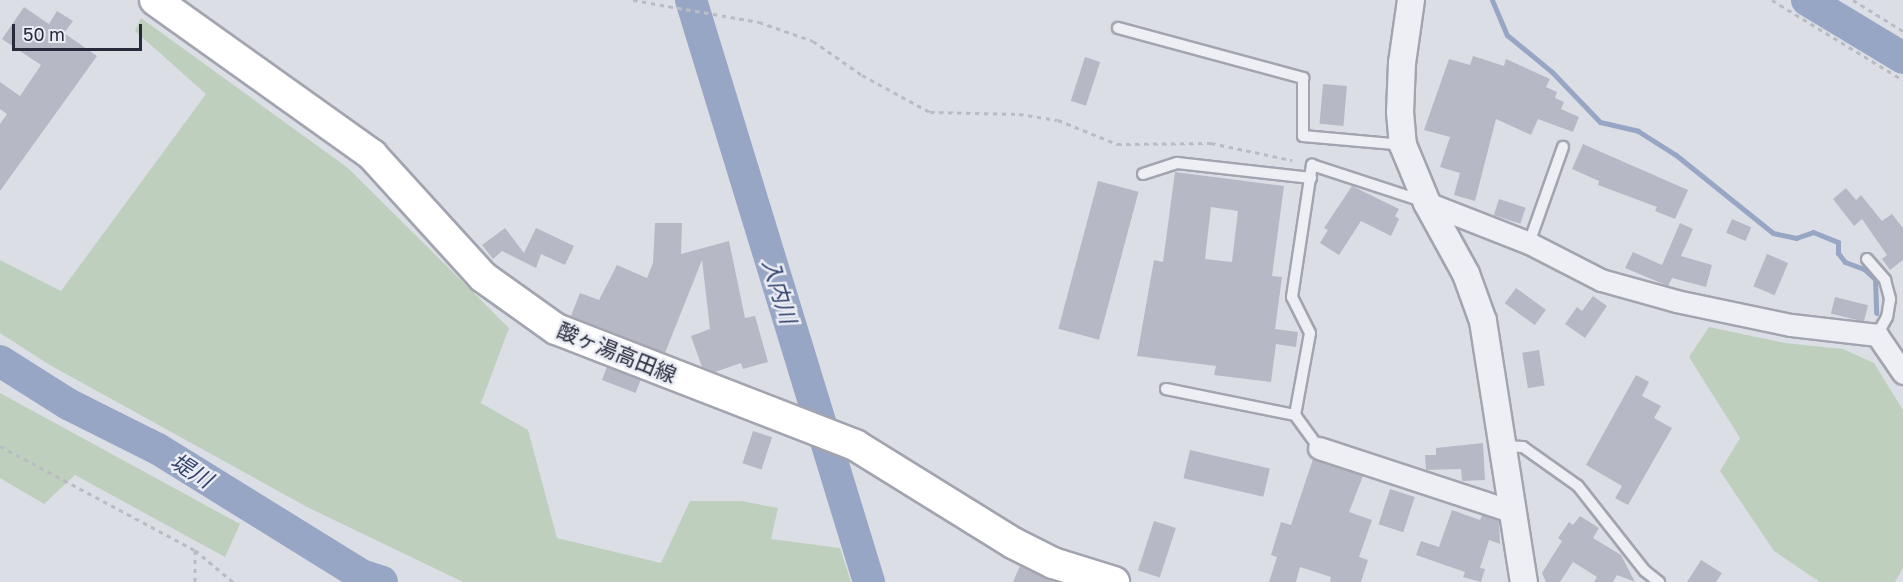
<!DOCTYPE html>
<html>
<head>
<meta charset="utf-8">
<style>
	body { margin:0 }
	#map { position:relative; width:1903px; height:582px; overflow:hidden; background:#dcdee6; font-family:"Golos Text","Noto Sans JP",sans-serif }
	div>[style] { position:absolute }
	.green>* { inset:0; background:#bfcfbd }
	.stream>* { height:5px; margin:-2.5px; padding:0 2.5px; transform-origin:2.5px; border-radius:2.5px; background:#97a6c5 }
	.river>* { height:32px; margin:-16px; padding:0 16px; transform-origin:16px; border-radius:16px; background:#97a6c5 }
	.building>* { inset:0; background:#b6b9c5; transform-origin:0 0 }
	.path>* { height:3px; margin-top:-1.5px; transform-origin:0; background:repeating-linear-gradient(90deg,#babcc4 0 4.5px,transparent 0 9px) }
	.roads { filter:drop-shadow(2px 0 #a2a4af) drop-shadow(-2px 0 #a2a4af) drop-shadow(0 2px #a2a4af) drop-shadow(0 -2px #a2a4af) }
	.service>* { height:10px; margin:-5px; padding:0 5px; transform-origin:5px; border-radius:5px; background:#eeeff4 }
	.minor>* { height:21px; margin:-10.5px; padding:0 10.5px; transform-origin:10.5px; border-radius:10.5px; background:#eeeff4 }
	.tertiary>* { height:26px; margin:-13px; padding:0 13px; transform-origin:13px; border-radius:13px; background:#eeeff4 }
	.secondary>* { height:30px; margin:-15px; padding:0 15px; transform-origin:15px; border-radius:15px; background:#fff }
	span { translate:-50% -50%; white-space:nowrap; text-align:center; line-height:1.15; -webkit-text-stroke:5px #ebedf4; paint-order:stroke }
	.street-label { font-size:21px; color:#262a3b }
	.water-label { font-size:22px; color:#32436e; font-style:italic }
	.scale { position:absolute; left:12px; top:24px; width:130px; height:27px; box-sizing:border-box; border:3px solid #262a3b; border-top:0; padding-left:8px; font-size:18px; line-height:21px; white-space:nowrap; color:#262a3b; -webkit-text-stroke:4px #ebedf4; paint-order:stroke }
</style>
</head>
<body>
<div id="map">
	<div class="green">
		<i style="clip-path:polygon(141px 18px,348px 168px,509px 328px,481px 403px,528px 430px,557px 538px,661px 563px,690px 501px,741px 501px,778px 508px,771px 539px,840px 548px,851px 582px,463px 582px,307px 507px,48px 364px,0 333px,0 260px,61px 291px,206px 94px,135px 31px)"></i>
		<i style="clip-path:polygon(1709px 327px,1785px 343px,1843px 349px,1874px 363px,1903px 410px,1903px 568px,1895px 582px,1820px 582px,1774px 551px,1720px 471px,1740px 438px,1689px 357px)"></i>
		<i style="clip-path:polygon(0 393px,240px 524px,225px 557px,75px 475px,44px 504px,0 478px)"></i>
	</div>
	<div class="stream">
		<i style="left:1492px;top:0;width:38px;rotate:67deg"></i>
		<i style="left:1507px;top:35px;width:58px;rotate:39.4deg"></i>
		<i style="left:1552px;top:72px;width:69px;rotate:46.2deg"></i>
		<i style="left:1600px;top:122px;width:39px;rotate:13deg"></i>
		<i style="left:1638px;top:131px;width:45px;rotate:32.3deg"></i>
		<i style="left:1676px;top:155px;width:124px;rotate:38.8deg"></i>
		<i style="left:1773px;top:233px;width:24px;rotate:12deg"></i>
		<i style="left:1796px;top:238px;width:18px;rotate:-19deg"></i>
		<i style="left:1813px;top:232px;width:27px;rotate:22deg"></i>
		<i style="left:1838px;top:242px;width:11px;rotate:90deg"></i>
		<i style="left:1838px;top:253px;width:11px;rotate:52deg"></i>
		<i style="left:1845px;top:262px;width:20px;rotate:20deg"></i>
		<i style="left:1864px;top:269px;width:15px;rotate:42deg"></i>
		<i style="left:1875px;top:279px;width:34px;rotate:88deg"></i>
	</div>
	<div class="river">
		<i style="left:691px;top:0;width:609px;rotate:72.99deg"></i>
		<i style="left:1807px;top:0;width:112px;rotate:31.1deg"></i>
		<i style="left:0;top:361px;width:80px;rotate:32.3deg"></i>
		<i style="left:68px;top:404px;width:101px;rotate:26.6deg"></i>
		<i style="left:158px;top:449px;width:239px;rotate:31.8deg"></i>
		<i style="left:361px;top:575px;width:22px;rotate:18deg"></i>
	</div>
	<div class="building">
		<i style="clip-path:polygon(24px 7px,49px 24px,57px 11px,73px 21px,64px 33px,97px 56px,0 191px,0 124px,7px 114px,0 109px,0 82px,20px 96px,41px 65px,2px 39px)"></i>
		<i style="clip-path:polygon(1473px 56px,1504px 66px,1506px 59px,1550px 79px,1546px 87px,1557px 92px,1555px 98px,1564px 102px,1561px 109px,1579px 117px,1573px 132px,1538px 119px,1531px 135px,1496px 119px,1475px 201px,1454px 195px,1460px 173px,1440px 167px,1450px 137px,1424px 130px,1449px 59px,1470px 65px)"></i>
		<i style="left:1085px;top:57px;width:16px;height:46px;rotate:18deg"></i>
		<i style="left:1323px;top:84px;width:24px;height:40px;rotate:5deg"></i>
		<i style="clip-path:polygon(1583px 144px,1688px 190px,1675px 219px,1655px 211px,1657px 207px,1598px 185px,1599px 181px,1572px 169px)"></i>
		<i style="clip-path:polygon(evenodd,1175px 172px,1284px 186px,1272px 276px,1282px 277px,1275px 329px,1298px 332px,1296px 347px,1276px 344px,1271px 382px,1214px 375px,1216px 366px,1137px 356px,1154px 260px,1163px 262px,1175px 172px,1211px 207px,1238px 211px,1232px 262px,1205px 259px,1211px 207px)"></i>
		<i style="left:1098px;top:181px;width:42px;height:153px;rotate:15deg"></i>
		<i style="clip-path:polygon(1352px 186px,1399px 209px,1395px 216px,1399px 219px,1391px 236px,1361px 221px,1339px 255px,1320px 243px,1328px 230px,1324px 228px)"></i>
		<i style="clip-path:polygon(1846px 188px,1856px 200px,1861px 195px,1882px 221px,1892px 214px,1903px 228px,1903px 260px,1890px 270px,1882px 259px,1887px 255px,1862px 219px,1854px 226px,1833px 199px)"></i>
		<i style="left:1499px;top:199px;width:28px;height:17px;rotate:18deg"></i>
		<i style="left:1732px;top:219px;width:21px;height:15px;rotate:23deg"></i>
		<i style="clip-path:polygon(655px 223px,682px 223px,681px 254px,729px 241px,745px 318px,755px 316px,768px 362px,743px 369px,741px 363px,715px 372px,702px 367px,691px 336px,710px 329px,702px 260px,665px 353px,571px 316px,580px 293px,599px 300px,617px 265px,647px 278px,653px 263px)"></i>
		<i style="clip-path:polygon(1680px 223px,1693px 229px,1681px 256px,1712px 265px,1706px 287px,1672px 278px,1668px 286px,1625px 268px,1633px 252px,1662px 265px)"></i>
		<i style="clip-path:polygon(505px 228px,524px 253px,536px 228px,574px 246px,565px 265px,541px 254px,536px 268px,502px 251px,493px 259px,482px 245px)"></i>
		<i style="left:1767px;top:254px;width:23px;height:35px;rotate:23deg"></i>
		<i style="left:1516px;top:288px;width:37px;height:19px;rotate:36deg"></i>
		<i style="clip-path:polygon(1593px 296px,1607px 306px,1585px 338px,1565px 324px,1577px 307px,1582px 311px)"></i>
		<i style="left:1835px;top:297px;width:34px;height:17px;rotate:14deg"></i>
		<i style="left:1539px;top:350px;width:36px;height:17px;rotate:81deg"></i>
		<i style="left:607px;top:367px;width:36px;height:14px;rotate:21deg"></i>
		<i style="clip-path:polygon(1636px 375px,1649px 382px,1642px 396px,1661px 406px,1654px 418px,1672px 428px,1628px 505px,1615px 498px,1622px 486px,1586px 465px)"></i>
		<i style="left:753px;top:431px;width:20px;height:34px;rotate:18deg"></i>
		<i style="clip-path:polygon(1483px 443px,1485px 480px,1462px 481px,1461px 469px,1426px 470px,1425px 455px,1436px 455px,1436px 448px)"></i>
		<i style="left:1190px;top:450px;width:82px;height:29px;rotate:13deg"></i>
		<i style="clip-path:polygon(1313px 459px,1363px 476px,1349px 512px,1372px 520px,1359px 557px,1368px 560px,1361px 582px,1330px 582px,1331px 577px,1300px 567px,1296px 582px,1269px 582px,1277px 557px,1271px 555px,1281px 522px,1291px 525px)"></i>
		<i style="left:1390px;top:489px;width:26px;height:37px;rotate:18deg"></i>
		<i style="clip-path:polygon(1452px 510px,1480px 520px,1482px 515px,1499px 521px,1500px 544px,1489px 540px,1480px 568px,1485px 569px,1481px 582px,1463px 577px,1465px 572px,1416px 555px,1421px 541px,1439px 547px)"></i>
		<i style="clip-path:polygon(1580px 516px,1599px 528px,1593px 538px,1621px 555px,1635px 582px,1617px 575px,1613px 582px,1594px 582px,1597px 577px,1573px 562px,1560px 582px,1546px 582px,1542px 573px,1562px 541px,1558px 538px,1569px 522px,1573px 525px)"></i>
		<i style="left:1154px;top:521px;width:23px;height:52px;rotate:18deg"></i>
		<i style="clip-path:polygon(1701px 560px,1722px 573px,1716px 582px,1687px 582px)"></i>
		<i style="clip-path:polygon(1020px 566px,1045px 578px,1055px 582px,1013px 582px)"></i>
	</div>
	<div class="path">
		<i style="left:633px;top:0;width:128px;rotate:9.9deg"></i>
		<i style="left:759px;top:22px;width:57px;rotate:19.4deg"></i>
		<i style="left:813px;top:41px;width:60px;rotate:34.8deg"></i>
		<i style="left:862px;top:75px;width:77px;rotate:28.6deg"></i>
		<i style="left:930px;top:112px;width:89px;rotate:1.3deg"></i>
		<i style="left:1019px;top:114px;width:39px;rotate:9deg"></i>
		<i style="left:1058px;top:120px;width:64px;rotate:22.1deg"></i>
		<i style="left:1117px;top:144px;width:94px;rotate:-0.6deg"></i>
		<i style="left:1211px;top:143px;width:83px;rotate:11.9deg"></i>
		<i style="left:1772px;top:0;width:153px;rotate:31.4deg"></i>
		<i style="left:1853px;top:0;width:59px;rotate:31.8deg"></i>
		<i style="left:0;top:446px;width:221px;rotate:28.1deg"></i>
		<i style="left:195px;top:550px;width:50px;rotate:40.1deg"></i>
		<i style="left:195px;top:582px;width:32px;rotate:-90deg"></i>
	</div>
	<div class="roads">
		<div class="service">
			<i style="left:1118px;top:28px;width:192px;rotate:15.1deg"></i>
			<i style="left:1303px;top:78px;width:58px;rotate:90deg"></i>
			<i style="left:1303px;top:136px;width:100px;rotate:5.1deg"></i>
			<i style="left:1143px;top:174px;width:36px;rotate:-18deg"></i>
			<i style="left:1177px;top:163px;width:135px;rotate:6.4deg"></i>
			<i style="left:1529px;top:243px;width:102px;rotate:-70.5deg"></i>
			<i style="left:1867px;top:259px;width:28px;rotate:49deg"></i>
			<i style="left:1885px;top:280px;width:20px;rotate:75deg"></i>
			<i style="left:1890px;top:299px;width:18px;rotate:99deg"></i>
			<i style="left:1887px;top:317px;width:21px;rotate:119deg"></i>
			<i style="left:1166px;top:389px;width:132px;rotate:11.4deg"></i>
			<i style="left:1295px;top:415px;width:83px;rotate:-79.6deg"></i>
			<i style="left:1310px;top:333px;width:40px;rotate:-116.6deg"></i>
			<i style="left:1292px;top:297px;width:134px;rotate:-81.4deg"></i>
			<i style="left:1312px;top:165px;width:116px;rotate:18.1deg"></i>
			<i style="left:1295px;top:415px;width:41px;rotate:54deg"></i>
			<i style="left:1505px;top:446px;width:18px;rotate:3deg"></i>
			<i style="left:1523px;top:447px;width:67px;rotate:35.3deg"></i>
			<i style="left:1578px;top:486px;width:108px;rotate:51.8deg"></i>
			<i style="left:1645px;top:571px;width:18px;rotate:38deg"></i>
		</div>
		<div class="minor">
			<i style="left:1427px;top:203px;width:110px;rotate:21.4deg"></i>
			<i style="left:1529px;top:243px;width:81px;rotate:27.2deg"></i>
			<i style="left:1601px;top:280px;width:78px;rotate:15.6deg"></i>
			<i style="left:1676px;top:301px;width:117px;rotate:11.8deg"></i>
			<i style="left:1791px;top:325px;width:87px;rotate:6.6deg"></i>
			<i style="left:1877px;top:335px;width:46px;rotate:55.6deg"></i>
			<i style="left:1319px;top:448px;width:205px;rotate:18.2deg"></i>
		</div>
		<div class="tertiary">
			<i style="left:1411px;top:0;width:64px;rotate:98.1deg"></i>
			<i style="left:1402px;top:63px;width:49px;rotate:92.3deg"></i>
			<i style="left:1400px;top:112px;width:33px;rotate:85deg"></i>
			<i style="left:1403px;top:145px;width:63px;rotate:67.5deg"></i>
			<i style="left:1427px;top:203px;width:81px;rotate:61.2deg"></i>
			<i style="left:1466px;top:274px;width:50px;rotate:70.1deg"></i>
			<i style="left:1483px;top:321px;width:264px;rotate:81.1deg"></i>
		</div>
		<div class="secondary">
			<i style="left:155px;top:0;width:267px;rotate:35.5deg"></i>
			<i style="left:372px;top:155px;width:165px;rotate:47.7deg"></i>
			<i style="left:483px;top:277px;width:90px;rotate:35.5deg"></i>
			<i style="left:556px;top:329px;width:321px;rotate:21.2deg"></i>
			<i style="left:855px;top:445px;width:186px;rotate:31.8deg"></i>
			<i style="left:1013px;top:543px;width:45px;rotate:26.6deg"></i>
			<i style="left:1053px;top:563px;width:64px;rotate:17.3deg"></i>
		</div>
	</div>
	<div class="street-label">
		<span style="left:617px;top:352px;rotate:22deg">酸ヶ湯高田線</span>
	</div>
	<div class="water-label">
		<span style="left:780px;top:291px;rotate:73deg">入内川</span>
		<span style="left:192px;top:470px;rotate:32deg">堤川</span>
	</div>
	<div class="scale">50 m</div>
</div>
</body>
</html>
